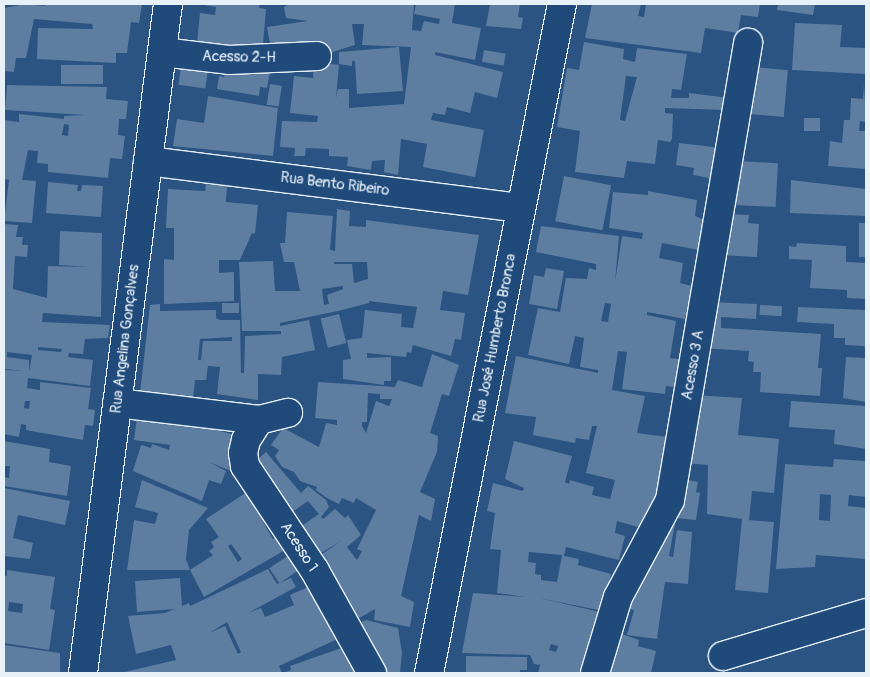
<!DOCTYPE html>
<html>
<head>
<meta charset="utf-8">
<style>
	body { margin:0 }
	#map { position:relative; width:870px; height:677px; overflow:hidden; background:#2b5482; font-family:Pangolin,sans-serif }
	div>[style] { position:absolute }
	.building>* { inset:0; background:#5d7da1; transform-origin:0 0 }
	.roads { filter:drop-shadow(1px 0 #e8f1f8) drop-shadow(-1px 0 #e8f1f8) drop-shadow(0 1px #e8f1f8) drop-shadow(0 -1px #e8f1f8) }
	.minor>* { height:28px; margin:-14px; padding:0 14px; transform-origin:14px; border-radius:14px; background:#1f4a7a }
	span { translate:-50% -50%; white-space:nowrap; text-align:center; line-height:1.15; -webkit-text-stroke:4px #1f4a7a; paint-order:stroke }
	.street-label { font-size:15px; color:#e8f1f8 }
	.frame { position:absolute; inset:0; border:5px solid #e8f1f8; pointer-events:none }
</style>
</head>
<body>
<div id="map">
	<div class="building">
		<i style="clip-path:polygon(25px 4px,45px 6px,45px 4px,142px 4px,139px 23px,131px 22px,127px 53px,116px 53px,116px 63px,37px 59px,38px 28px,93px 29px,92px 24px,34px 19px,26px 58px,16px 58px,14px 72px,4px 71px,4px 8px)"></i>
		<i style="clip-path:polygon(198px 4px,260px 4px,259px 8px,266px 9px,262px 55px,242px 47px,197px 42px,200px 13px,215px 15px,216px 7px)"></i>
		<i style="clip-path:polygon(289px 4px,414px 4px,412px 30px,421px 31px,424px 21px,439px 24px,440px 19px,414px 14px,416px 4px,455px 4px,452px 23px,481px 28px,475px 60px,435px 52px,435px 55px,503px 72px,497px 98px,475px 92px,470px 113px,447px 107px,445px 115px,433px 113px,431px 120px,484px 130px,475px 177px,423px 167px,427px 144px,401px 139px,398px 175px,384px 172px,385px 160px,372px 161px,371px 170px,347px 166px,348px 157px,329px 156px,329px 149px,306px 148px,305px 156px,294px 156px,295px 148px,280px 147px,282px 121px,317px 122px,318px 116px,290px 113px,294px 76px,313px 78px,314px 62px,339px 65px,336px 98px,338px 89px,349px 89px,349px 108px,404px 104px,411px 47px,362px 45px,364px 24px,352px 24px,355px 45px,326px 54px,272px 55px,267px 27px,308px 21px,286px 18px,284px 7px)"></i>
		<i style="clip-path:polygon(490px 4px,520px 4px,518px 17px,523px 18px,521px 29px,486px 26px)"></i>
		<i style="clip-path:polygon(592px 4px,641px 4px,638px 16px,644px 17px,646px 4px,760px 4px,758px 17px,741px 15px,738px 33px,705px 28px,701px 53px,585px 38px)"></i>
		<i style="clip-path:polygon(778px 4px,815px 4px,813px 15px,777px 10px)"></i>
		<i style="clip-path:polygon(795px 23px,842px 25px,840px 47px,866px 48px,866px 74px,792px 70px)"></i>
		<i style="clip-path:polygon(evenodd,584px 42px,624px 49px,623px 59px,635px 62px,637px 48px,687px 54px,681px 90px,672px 89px,671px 98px,689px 98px,689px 93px,729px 98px,727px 110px,665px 108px,665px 113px,673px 114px,672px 139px,670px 142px,658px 140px,655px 164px,627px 161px,624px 178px,575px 172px,580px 131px,557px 127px,567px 68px,579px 70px,584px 42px,626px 76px,637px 77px,625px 121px,620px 120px,626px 76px)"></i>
		<i style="clip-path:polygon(399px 47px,403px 91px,357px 94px,355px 61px,352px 61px,352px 66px,339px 64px,339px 52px)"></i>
		<i style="left:484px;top:50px;width:22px;height:12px;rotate:10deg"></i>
		<i style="left:182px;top:60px;width:27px;height:25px;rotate:8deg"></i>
		<i style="left:61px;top:65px;width:42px;height:19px"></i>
		<i style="clip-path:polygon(218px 65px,270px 72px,267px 88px,260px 87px,259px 96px,217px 89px,219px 76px,224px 77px,225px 74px,217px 73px)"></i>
		<i style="left:752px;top:67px;width:36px;height:47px;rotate:5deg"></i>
		<i style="left:270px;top:84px;width:12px;height:21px;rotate:9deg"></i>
		<i style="clip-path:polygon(864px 84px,866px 122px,860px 121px,859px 131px,866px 131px,866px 169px,828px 166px,830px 141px,842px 143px,844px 120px,850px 120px,851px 98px,863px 99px)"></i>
		<i style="clip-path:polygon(evenodd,7px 85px,107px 87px,106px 99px,128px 101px,126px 119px,119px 119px,118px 135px,125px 136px,122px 159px,110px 158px,108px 178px,48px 172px,48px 164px,37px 163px,38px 151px,28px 150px,22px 180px,36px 181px,32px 223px,4px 221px,9px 180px,4px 179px,4px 120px,19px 122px,19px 114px,64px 119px,64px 116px,85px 115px,5px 110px,7px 85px,64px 124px,69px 125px,68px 136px,62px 135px,64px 124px)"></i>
		<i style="clip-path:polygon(208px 96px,278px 108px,273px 156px,173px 146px,177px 119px,204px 123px)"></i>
		<i style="left:804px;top:118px;width:16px;height:13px"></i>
		<i style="clip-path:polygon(679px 143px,722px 148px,714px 179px,693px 175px,694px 168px,676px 165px)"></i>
		<i style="left:737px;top:161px;width:41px;height:44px;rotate:3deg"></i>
		<i style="left:564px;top:176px;width:48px;height:46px;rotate:11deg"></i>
		<i style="clip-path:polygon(791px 180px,866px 189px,866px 216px,790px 213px)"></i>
		<i style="clip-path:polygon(48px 182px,78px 185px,77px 191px,81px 191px,82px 185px,103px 186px,101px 217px,46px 213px)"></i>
		<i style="clip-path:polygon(206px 184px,227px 186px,226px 202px,258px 205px,255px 234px,252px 233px,240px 260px,219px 260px,219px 273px,234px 272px,234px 301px,164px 304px,164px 259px,174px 260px,174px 228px,166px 228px,168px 189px,205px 191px)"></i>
		<i style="clip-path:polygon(evenodd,648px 191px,697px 200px,695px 216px,709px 222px,704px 251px,662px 243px,659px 258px,683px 263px,680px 283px,692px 286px,685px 319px,647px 312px,647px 315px,676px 321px,670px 358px,686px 360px,681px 388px,666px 386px,665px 394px,622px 389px,627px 352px,618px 351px,612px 390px,645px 396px,637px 433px,667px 437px,670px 459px,645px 529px,617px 521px,615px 533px,625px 536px,619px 560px,566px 547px,564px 556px,579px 559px,578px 565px,611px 574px,603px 611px,539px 598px,600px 612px,583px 673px,538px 673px,540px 665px,534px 664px,530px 655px,462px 653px,473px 593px,525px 597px,497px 593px,501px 550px,490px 549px,495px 513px,487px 511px,493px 483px,523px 491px,524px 488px,505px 479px,514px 441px,572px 456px,565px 482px,569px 484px,570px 480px,594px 487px,592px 495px,610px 499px,615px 480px,586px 473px,597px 426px,592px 426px,589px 440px,576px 438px,575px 443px,533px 435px,536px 417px,505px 413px,516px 356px,598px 373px,598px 370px,580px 367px,584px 338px,575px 336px,569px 364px,528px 355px,538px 308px,560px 312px,566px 278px,587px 279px,589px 268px,596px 270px,596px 264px,536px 252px,541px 226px,619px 236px,615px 282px,622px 236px,642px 239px,643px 233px,609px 228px,613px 192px,648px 195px,648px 191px,605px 303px,611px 304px,608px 322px,601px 321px,605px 303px,648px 191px,529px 552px,562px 555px,557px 582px,541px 580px,541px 575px,535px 574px,536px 563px,528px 562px,529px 552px,648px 191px,551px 644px,558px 646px,556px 652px,549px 650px,551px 644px)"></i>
		<i style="clip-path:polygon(evenodd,337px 209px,350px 211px,349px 226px,366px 227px,366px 220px,479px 235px,468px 295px,443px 291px,440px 310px,465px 313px,461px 340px,455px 339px,451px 356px,413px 345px,411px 353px,407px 352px,406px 357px,367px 353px,367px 358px,391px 357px,391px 381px,384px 381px,384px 385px,343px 379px,343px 360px,351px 359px,347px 340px,362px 338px,365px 310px,402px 314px,401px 327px,413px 328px,417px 307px,369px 301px,369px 303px,338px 311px,280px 323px,280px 326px,309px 320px,315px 350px,282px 357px,281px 375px,258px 374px,258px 400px,217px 394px,220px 367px,208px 366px,206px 380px,195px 380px,192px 408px,139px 402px,150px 305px,160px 304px,160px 311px,216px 310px,216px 318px,220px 320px,240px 320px,241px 373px,244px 373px,245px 336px,281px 334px,281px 331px,242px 331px,239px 262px,273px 261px,275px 291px,300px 291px,294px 262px,284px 262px,280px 243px,285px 243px,287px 212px,333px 216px,330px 250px,335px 251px,337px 209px,334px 262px,367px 262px,368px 279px,354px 283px,352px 264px,334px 264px,334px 262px,337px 209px,343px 286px,343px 289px,327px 295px,329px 304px,324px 305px,322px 289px,343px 286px,337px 209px,232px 337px,232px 341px,203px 341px,201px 360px,198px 360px,200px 339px,232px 337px)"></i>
		<i style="clip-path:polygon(727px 214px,749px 215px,748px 223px,759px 224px,757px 257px,718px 255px,720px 244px,729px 245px,730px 233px,723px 232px)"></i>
		<i style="left:859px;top:223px;width:7px;height:34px"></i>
		<i style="clip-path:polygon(evenodd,4px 224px,18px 225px,16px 237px,23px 237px,22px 245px,28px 245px,27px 257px,15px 256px,13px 289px,47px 298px,48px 266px,89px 267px,59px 265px,60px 231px,102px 233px,101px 317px,43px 313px,42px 322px,110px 325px,108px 338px,85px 339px,83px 354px,69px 353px,68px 357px,93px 360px,90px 386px,28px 378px,27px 388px,40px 390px,40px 382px,91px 388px,88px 409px,95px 410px,93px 426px,85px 425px,83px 440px,31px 431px,26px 430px,26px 425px,21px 424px,19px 437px,4px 434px,4px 370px,24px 371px,4px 369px,4px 224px,38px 347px,62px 349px,61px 352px,38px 350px,38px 347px,4px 224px,7px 352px,32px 355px,29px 372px,29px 360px,7px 357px,7px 352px,4px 224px,25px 401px,30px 401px,29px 409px,24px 408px,25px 401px)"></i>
		<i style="clip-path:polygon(797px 243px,846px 246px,846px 262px,866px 263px,866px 299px,847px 298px,847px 290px,810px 288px,812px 260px,789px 259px,789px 246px,796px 247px)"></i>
		<i style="clip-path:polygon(546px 268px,564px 271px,557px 309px,529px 304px,534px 275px,544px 277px)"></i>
		<i style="clip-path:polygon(709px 302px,757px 304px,756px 319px,721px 317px,721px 328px,821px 334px,818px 368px,822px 368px,820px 396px,760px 392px,761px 372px,753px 372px,754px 362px,748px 361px,749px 351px,702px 348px)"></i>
		<i style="left:239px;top:303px;width:10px;height:17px;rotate:90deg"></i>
		<i style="left:760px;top:305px;width:22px;height:10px;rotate:3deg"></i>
		<i style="clip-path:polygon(798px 307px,866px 310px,866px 350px,864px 346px,845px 345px,845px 338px,834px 338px,834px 324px,797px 322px)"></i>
		<i style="left:339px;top:314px;width:30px;height:19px;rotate:76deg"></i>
		<i style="clip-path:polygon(evenodd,432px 354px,459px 365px,449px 396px,442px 394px,430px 433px,438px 436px,437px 452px,420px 492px,435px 499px,431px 521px,419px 515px,401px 596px,414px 602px,410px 627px,374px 620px,375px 609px,354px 621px,318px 557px,341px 541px,316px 556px,297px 529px,319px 514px,308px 501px,288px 515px,252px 464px,266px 452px,301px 493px,308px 486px,326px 500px,329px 507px,321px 517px,323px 519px,335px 509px,345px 518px,348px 515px,361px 535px,347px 547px,357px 560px,362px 551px,357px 549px,376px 510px,356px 498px,354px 503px,342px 498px,339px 504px,327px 498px,316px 490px,317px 487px,300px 481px,294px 472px,282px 467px,275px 456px,279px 450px,271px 445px,283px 428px,319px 447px,326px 423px,337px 425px,337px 420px,315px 418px,318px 382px,395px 387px,398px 380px,422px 387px,432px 354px,368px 393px,380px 394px,380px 399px,392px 399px,389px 406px,376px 401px,366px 433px,362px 426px,362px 422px,367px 422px,368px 393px)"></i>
		<i style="clip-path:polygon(846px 357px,866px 358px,866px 402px,843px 398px)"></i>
		<i style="clip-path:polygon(695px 395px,742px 398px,738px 435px,779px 439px,774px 493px,752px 491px,749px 520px,774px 522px,768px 593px,735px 590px,742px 519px,707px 514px,708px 465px,685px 463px)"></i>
		<i style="clip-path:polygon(791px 401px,866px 406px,866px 449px,834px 444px,835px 430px,789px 427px)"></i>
		<i style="clip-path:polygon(138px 410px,243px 437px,231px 471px,209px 462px,226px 471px,221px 484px,209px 480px,202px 501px,133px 471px,141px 445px,151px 448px,152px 444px,169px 450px,170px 445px,134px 440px)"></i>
		<i style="clip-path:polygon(4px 441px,50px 449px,49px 462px,71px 466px,67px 496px,4px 486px,4px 477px,9px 478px,10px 466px,4px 466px)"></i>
		<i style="clip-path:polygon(evenodd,834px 459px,866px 461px,866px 497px,849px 495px,848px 506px,866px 508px,866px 559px,816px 555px,815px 567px,776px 569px,785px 464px,833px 467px,834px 459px,820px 494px,831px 495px,830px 521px,819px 520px,820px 494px)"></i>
		<i style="clip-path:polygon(683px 479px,698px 482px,696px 492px,700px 493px,696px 520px,676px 518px)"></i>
		<i style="clip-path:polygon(142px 480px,208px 508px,189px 530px,186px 559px,190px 570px,127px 570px,134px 520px,155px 524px,158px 513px,135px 507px)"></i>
		<i style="clip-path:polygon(4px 488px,70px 501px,65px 525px,18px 515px,13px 538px,33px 543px,30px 559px,4px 556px)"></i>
		<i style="clip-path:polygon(evenodd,247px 492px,266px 520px,263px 522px,273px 539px,284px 533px,292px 546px,204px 597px,190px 570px,213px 555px,209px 551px,214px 547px,211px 542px,219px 537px,206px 519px,247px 492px,231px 544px,242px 559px,238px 562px,228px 546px,231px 544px)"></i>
		<i style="clip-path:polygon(676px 518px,669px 556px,673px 557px,677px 530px,692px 532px,688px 584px,665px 582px,657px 639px,627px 635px,634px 610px,628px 609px,631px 600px)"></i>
		<i style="left:295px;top:551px;width:18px;height:31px;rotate:56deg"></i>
		<i style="clip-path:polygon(evenodd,268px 569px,277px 584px,291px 578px,296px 587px,248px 613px,261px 608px,265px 617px,294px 605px,290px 595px,315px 584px,344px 636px,279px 666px,282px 673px,120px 673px,176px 660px,171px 645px,136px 654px,128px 616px,165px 613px,174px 609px,137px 612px,135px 581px,180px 578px,182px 606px,189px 603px,190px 606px,268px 569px,227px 622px,241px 652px,238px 654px,225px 626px,209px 633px,227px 622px)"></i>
		<i style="clip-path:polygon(evenodd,7px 570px,55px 577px,50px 609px,55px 610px,49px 650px,4px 643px,4px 575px,7px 576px,7px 570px,9px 602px,23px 604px,22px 613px,8px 611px,9px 602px)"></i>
		<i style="clip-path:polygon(366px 620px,398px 628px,402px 653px,400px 673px,383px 673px,356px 624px)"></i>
		<i style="clip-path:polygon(619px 633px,639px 640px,638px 646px,656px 651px,651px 673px,607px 673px)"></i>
		<i style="clip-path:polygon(4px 645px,60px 653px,60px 673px,4px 673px)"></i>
		<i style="clip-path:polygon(350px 645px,366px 673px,283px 673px,291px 670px,290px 666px)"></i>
		<i style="clip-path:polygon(466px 656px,527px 657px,527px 670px,520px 670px,520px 673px,466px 673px)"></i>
	</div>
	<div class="roads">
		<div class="minor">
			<i style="left:162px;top:52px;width:67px;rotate:6.8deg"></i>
			<i style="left:229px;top:60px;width:88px;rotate:-2.6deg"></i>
			<i style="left:148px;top:161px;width:376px;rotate:7.2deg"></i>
			<i style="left:117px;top:403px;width:143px;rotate:6.8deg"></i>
			<i style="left:259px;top:420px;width:24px;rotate:123deg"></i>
			<i style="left:246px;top:440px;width:13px;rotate:103deg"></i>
			<i style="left:243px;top:453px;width:13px;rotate:81deg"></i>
			<i style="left:245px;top:466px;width:126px;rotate:56.3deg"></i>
			<i style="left:315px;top:571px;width:117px;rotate:60.8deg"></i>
			<i style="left:259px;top:420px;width:30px;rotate:-14deg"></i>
			<i style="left:723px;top:656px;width:149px;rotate:-16.7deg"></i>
			<i style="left:83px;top:673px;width:674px;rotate:-82.76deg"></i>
			<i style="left:429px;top:673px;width:682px;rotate:-78.76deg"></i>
			<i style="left:595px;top:673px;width:79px;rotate:-73.2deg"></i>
			<i style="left:618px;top:597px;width:110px;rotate:-61.8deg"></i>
			<i style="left:670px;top:500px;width:464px;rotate:-80.3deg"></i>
		</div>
	</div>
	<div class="street-label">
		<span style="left:239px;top:57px;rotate:1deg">Acesso 2-H</span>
		<span style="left:335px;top:184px;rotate:7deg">Rua Bento Ribeiro</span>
		<span style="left:495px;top:338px;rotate:-79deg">Rua José Humberto Bronca</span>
		<span style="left:125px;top:339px;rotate:-83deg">Rua Angelina Gonçalves</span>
		<span style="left:693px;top:365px;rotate:-80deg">Acesso 3 A</span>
		<span style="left:299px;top:547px;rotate:57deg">Acesso 1</span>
	</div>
	<div class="frame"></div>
</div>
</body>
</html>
